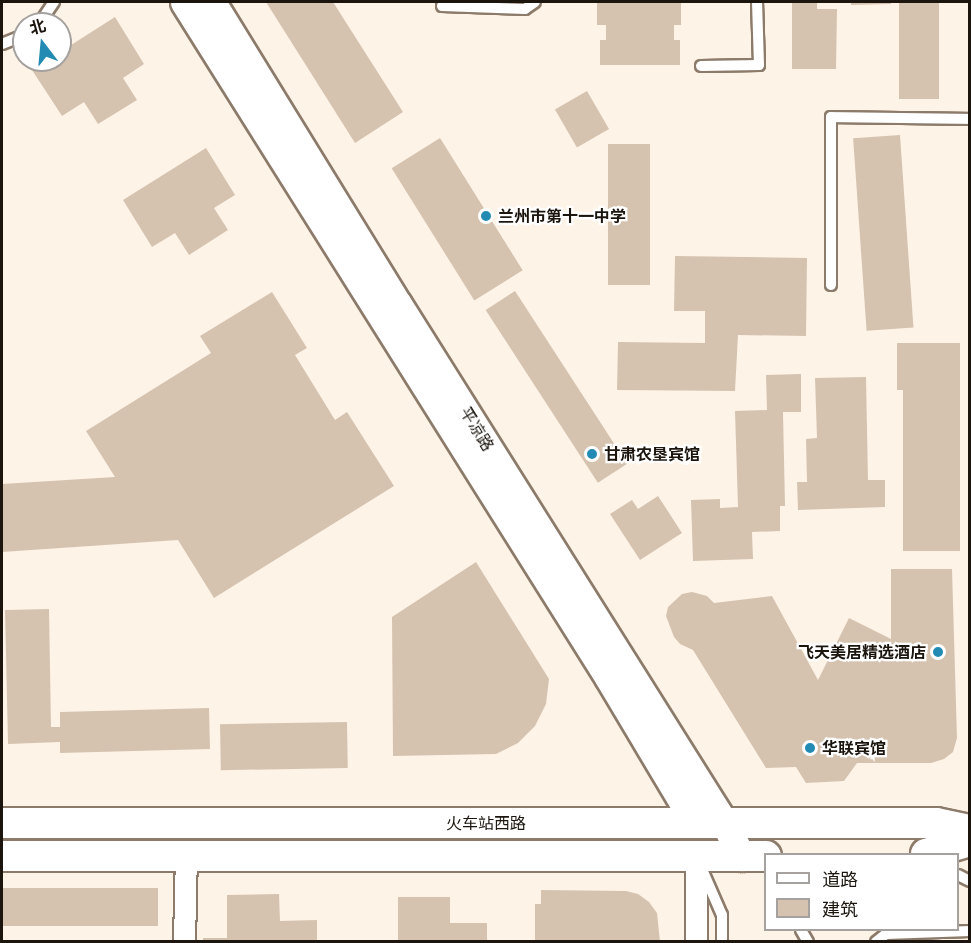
<!DOCTYPE html>
<html>
<head>
<meta charset="utf-8">
<style>
	body { margin:0 }
	#map { position:relative; width:971px; height:943px; overflow:hidden; background:#fef3e7; font-family:"IBM Plex Serif","Noto Sans SC",serif }
	div>[style] { position:absolute }
	.building>* { inset:0; background:#d5c3b0; transform-origin:0 0 }
	.roads { filter:drop-shadow(2px 0 #8c7b6a) drop-shadow(-2px 0 #8c7b6a) drop-shadow(0 2px #8c7b6a) drop-shadow(0 -2px #8c7b6a) }
	.service>* { height:10px; margin:-5px; padding:0 5px; transform-origin:5px; border-radius:5px; background:#fff }
	.minor>* { height:21px; margin:-10.5px; padding:0 10.5px; transform-origin:10.5px; border-radius:10.5px; background:#fff }
	.tertiary>* { height:27px; margin:-13.5px; padding:0 13.5px; transform-origin:13.5px; border-radius:13.5px; background:#fff }
	.secondary>* { height:30px; margin:-15px; padding:0 15px; transform-origin:15px; border-radius:15px; background:#fff }
	.dots>* { width:16px; height:16px; translate:-50% -50%; box-sizing:border-box; border:3px solid #fff; border-radius:50% }
	span { translate:-50% -50%; white-space:nowrap; text-align:center; line-height:1.15; -webkit-text-stroke:4.5px #fff; paint-order:stroke }
	.poi-label { font-size:16px; color:#1b150e; font-weight:700 }
	.left { translate:0 -50%; text-align:left }
	.right { translate:-100% -50%; text-align:right }
	.street-label { font-size:16px; color:#1b150e }
	.frame { position:absolute; inset:0; border:3px solid #1b150e; pointer-events:none }
	.legend { position:absolute; left:764px; top:853px; width:195px; height:78px; box-sizing:border-box; background:#fff; border:2px solid #a4a19f; margin:0; padding:8px 10px; list-style:none; font-size:18px; color:#1b150e }
	.legend li { display:flex; align-items:center; gap:12px; height:30px }
	.legend b { width:30px; border:2px solid #a4a19f }
	.north { position:absolute; left:12px; top:12px; width:60px; height:60px; box-sizing:border-box; background:#fff; border:2px solid #a4a19f; border-radius:50%; rotate:344deg; font-size:16px; font-weight:700; line-height:24px; text-align:center; color:#1b150e }
	.north::after { content:''; display:block; margin:auto; width:21px; height:27px; background:#238bb3; clip-path:polygon(50% 0,100% 100%,50% 72%,0 100%) }
</style>
</head>
<body>
<div id="map">
	<div class="building">
		<i style="clip-path:polygon(266px 2px,333px 2px,403px 112px,355px 143px)"></i>
		<i style="clip-path:polygon(597px 2px,681px 2px,681px 25px,674px 25px,674px 40px,680px 40px,680px 65px,600px 65px,600px 40px,606px 40px,606px 25px,597px 25px)"></i>
		<i style="clip-path:polygon(792px 2px,817px 2px,817px 9px,837px 9px,836px 69px,792px 69px)"></i>
		<i style="clip-path:polygon(851px 2px,891px 2px,891px 4px,851px 5px)"></i>
		<i style="left:899px;top:2px;width:40px;height:97px"></i>
		<i style="clip-path:polygon(115px 17px,144px 64px,123px 78px,137px 100px,98px 124px,84px 102px,62px 116px,32px 70px,47px 60px,60px 60px,60px 52px)"></i>
		<i style="left:587px;top:91px;width:44px;height:37px;rotate:60deg"></i>
		<i style="left:900px;top:135px;width:193px;height:47px;rotate:86deg"></i>
		<i style="left:440px;top:138px;width:156px;height:57px;rotate:58deg"></i>
		<i style="left:608px;top:144px;width:42px;height:141px"></i>
		<i style="clip-path:polygon(206px 148px,235px 195px,214px 208px,228px 230px,189px 255px,175px 233px,152px 247px,123px 200px)"></i>
		<i style="clip-path:polygon(675px 256px,807px 258px,806px 336px,738px 335px,735px 391px,617px 390px,618px 342px,705px 343px,705px 311px,674px 311px)"></i>
		<i style="left:515px;top:291px;width:206px;height:35px;rotate:57deg"></i>
		<i style="clip-path:polygon(272px 292px,307px 348px,295px 355px,335px 420px,347px 412px,394px 486px,214px 598px,178px 540px,2px 552px,2px 484px,115px 477px,86px 431px,211px 353px,200px 336px)"></i>
		<i style="clip-path:polygon(897px 343px,960px 343px,960px 551px,903px 551px,903px 390px,897px 390px)"></i>
		<i style="clip-path:polygon(801px 374px,801px 412px,783px 412px,785px 506px,780px 506px,780px 531px,752px 532px,753px 559px,693px 561px,691px 500px,720px 499px,720px 508px,738px 507px,735px 411px,767px 410px,766px 375px)"></i>
		<i style="clip-path:polygon(866px 377px,868px 480px,885px 480px,885px 507px,798px 510px,797px 482px,807px 482px,806px 439px,817px 438px,815px 378px)"></i>
		<i style="clip-path:polygon(658px 496px,682px 533px,640px 560px,610px 514px,632px 500px,638px 509px)"></i>
		<i style="clip-path:polygon(476px 562px,549px 679px,546px 704px,535px 726px,518px 743px,496px 754px,393px 756px,392px 617px)"></i>
		<i style="clip-path:polygon(891px 569px,952px 569px,957px 738px,953px 752px,944px 759px,931px 763px,857px 763px,844px 781px,806px 783px,796px 767px,766px 768px,693px 650px,680px 644px,674px 637px,666px 616px,668px 607px,682px 594px,692px 592px,707px 596px,714px 603px,772px 596px,818px 680px,849px 618px,891px 639px)"></i>
		<i style="clip-path:polygon(49px 609px,51px 727px,60px 727px,60px 712px,209px 708px,210px 749px,60px 753px,60px 742px,8px 744px,5px 610px)"></i>
		<i style="left:347px;top:722px;width:46px;height:127px;rotate:89deg"></i>
		<i style="left:2px;top:888px;width:156px;height:38px"></i>
		<i style="clip-path:polygon(541px 890px,626px 891px,638px 894px,649px 902px,657px 913px,660px 942px,535px 942px,535px 904px,541px 904px)"></i>
		<i style="clip-path:polygon(279px 894px,280px 921px,317px 920px,317px 942px,203px 942px,203px 938px,227px 938px,227px 895px)"></i>
		<i style="clip-path:polygon(398px 897px,450px 897px,450px 923px,487px 923px,487px 942px,398px 942px)"></i>
	</div>
	<div class="roads">
		<div class="service">
			<i style="left:442px;top:6px;width:83px;rotate:2.1deg"></i>
			<i style="left:525px;top:9px;width:12px;rotate:-35deg"></i>
			<i style="left:39px;top:24px;width:27px;rotate:-56deg"></i>
			<i style="left:2px;top:44px;width:24px;rotate:-22deg"></i>
			<i style="left:701px;top:66px;width:58px;rotate:-1deg"></i>
			<i style="left:759px;top:65px;width:63px;rotate:-91.8deg"></i>
			<i style="left:831px;top:285px;width:168px;rotate:-90deg"></i>
			<i style="left:831px;top:117px;width:139px;rotate:0.8deg"></i>
			<i style="left:701px;top:867px;width:52px;rotate:66.4deg"></i>
			<i style="left:722px;top:915px;width:27px;rotate:90deg"></i>
			<i style="left:958px;top:875px;width:13px;rotate:27deg"></i>
			<i style="left:801px;top:930px;width:14px;rotate:60deg"></i>
			<i style="left:876px;top:942px;width:13px;rotate:-39deg"></i>
			<i style="left:886px;top:934px;width:84px;rotate:-2deg"></i>
		</div>
		<div class="minor">
			<i style="left:696px;top:856px;width:86px;rotate:90deg"></i>
			<i style="left:184px;top:942px;width:86px;rotate:-88.7deg"></i>
		</div>
		<div class="tertiary">
			<i style="left:184px;top:2px;width:797px;rotate:57.87deg"></i>
			<i style="left:608px;top:677px;width:170px;rotate:59.2deg"></i>
			<i style="left:212px;top:2px;width:355px;rotate:58.4deg"></i>
			<i style="left:398px;top:304px;width:614px;rotate:57.84deg"></i>
			<i style="left:725px;top:824px;width:37px;rotate:63deg"></i>
		</div>
		<div class="secondary">
			<i style="left:2px;top:823px;width:934px"></i>
			<i style="left:936px;top:823px;width:35px;rotate:12deg"></i>
			<i style="left:926px;top:854px;width:46px;rotate:-16.5deg"></i>
			<i style="left:2px;top:856px;width:764px"></i>
		</div>
	</div>
	<div class="dots">
		<i style="left:486px;top:216px;background:#238bb3"></i>
		<i style="left:592px;top:454px;background:#238bb3"></i>
		<i style="left:938px;top:652px;background:#238bb3"></i>
		<i style="left:810px;top:748px;background:#238bb3"></i>
	</div>
	<div class="poi-label">
		<span class="left" style="left:498px;top:216px">兰州市第十一中学</span>
		<span class="left" style="left:604px;top:454px">甘肃农垦宾馆</span>
		<span class="right" style="left:926px;top:652px">飞天美居精选酒店</span>
		<span class="left" style="left:822px;top:748px">华联宾馆</span>
	</div>
	<div class="street-label">
		<span style="left:477px;top:429px;rotate:58deg">平凉路</span>
		<span style="left:486px;top:823px">火车站西路</span>
	</div>
	<div class="frame"></div>
	<ul class="legend">
	<li><b style="height:8px;background:#fff"></b>道路</li>
	<li><b style="height:16px;background:#d5c3b0"></b>建筑</li>
	</ul>
	<div class="north">北</div>
</div>
</body>
</html>
